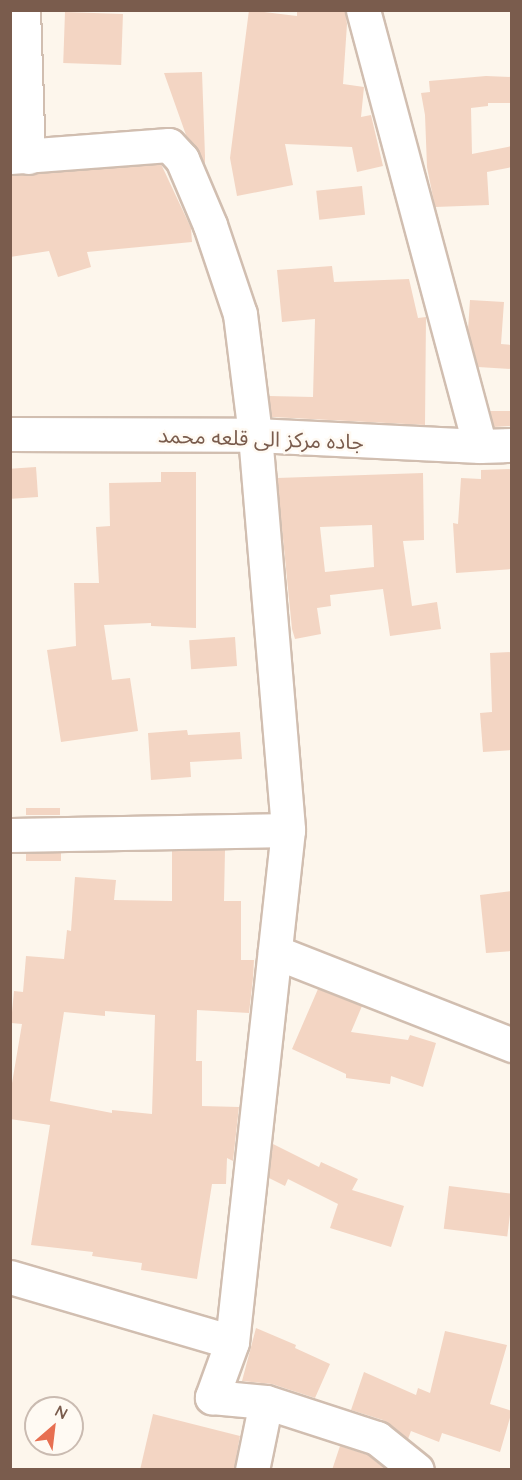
<!DOCTYPE html>
<html>
<head>
<meta charset="utf-8">
<style>
	body { margin:0 }
	#map { position:relative; width:522px; height:1480px; overflow:hidden; background:#fdf6ec; font-family:Quicksand,"Noto Sans Arabic",sans-serif }
	div>[style] { position:absolute }
	.building>* { inset:0; background:#f3d5c3; transform-origin:0 0 }
	.roads { filter:drop-shadow(2px 0 #d1beb0) drop-shadow(-2px 0 #d1beb0) drop-shadow(0 2px #d1beb0) drop-shadow(0 -2px #d1beb0) }
	.minor>* { height:33px; margin:-16.5px; padding:0 16.5px; transform-origin:16.5px; border-radius:16.5px; background:#fff }
	span { translate:-50% -50%; white-space:nowrap; text-align:center; line-height:1.15; -webkit-text-stroke:5px #fffaf3; paint-order:stroke }
	.street-label { font-size:21px; color:#7a5c4d }
	.frame { position:absolute; inset:0; border:12px solid #7a5c4d; pointer-events:none }
	.north { position:absolute; left:24px; top:1396px; width:60px; height:60px; box-sizing:border-box; background:#fffaf3; border:2px solid #cabbb1; border-radius:50%; rotate:28deg; font-size:16px; font-weight:700; line-height:24px; text-align:center; color:#7a5c4d }
	.north::after { content:''; display:block; margin:auto; width:21px; height:27px; background:#e76f51; clip-path:polygon(50% 0,100% 100%,50% 72%,0 100%) }
</style>
</head>
<body>
<div id="map">
	<div class="building">
		<i style="clip-path:polygon(249px 10px,297px 16px,297px 10px,345px 10px,347px 24px,343px 84px,364px 87px,361px 117px,371px 115px,383px 166px,357px 172px,352px 147px,285px 144px,293px 185px,237px 196px,230px 158px)"></i>
		<i style="left:65px;top:12px;width:58px;height:51px;rotate:2deg"></i>
		<i style="clip-path:polygon(202px 72px,205px 156px,205px 165px,199px 151px,186px 135px,164px 73px)"></i>
		<i style="clip-path:polygon(486px 76px,512px 77px,512px 103px,488px 103px,488px 106px,471px 108px,472px 154px,512px 146px,512px 167px,487px 172px,489px 205px,435px 207px,427px 167px,425px 115px,421px 93px,430px 92px,429px 81px)"></i>
		<i style="clip-path:polygon(161px 164px,191px 228px,192px 242px,87px 252px,91px 267px,58px 277px,49px 251px,10px 257px,10px 176px)"></i>
		<i style="left:362px;top:186px;width:29px;height:46px;rotate:84deg"></i>
		<i style="clip-path:polygon(332px 266px,334px 282px,409px 279px,418px 318px,426px 317px,425px 425px,272px 417px,269px 396px,313px 397px,315px 319px,282px 322px,277px 270px)"></i>
		<i style="clip-path:polygon(470px 300px,504px 302px,501px 344px,512px 345px,512px 369px,478px 367px,468px 330px)"></i>
		<i style="clip-path:polygon(490px 411px,512px 411px,512px 426px,494px 427px)"></i>
		<i style="left:36px;top:467px;width:30px;height:26px;rotate:86deg"></i>
		<i style="clip-path:polygon(512px 469px,512px 569px,456px 573px,453px 523px,458px 524px,461px 478px,481px 479px,481px 470px)"></i>
		<i style="clip-path:polygon(161px 472px,196px 472px,196px 628px,151px 626px,151px 623px,104px 625px,112px 680px,130px 678px,138px 731px,61px 742px,47px 650px,76px 646px,74px 583px,99px 583px,96px 527px,110px 526px,109px 483px,161px 482px)"></i>
		<i style="clip-path:polygon(evenodd,423px 473px,424px 540px,403px 541px,412px 606px,437px 602px,441px 629px,390px 636px,383px 589px,330px 595px,331px 606px,317px 608px,321px 634px,295px 639px,292px 629px,277px 478px,423px 473px,372px 525px,374px 567px,325px 572px,320px 527px,372px 525px)"></i>
		<i style="left:235px;top:637px;width:29px;height:46px;rotate:86deg"></i>
		<i style="clip-path:polygon(512px 652px,512px 750px,483px 752px,480px 713px,492px 712px,490px 653px)"></i>
		<i style="clip-path:polygon(187px 730px,188px 735px,240px 732px,242px 759px,190px 762px,191px 777px,151px 780px,148px 733px)"></i>
		<i style="left:60px;top:808px;width:7px;height:34px;rotate:90deg"></i>
		<i style="clip-path:polygon(evenodd,225px 850px,224px 901px,241px 901px,241px 960px,254px 960px,253px 978px,249px 1013px,197px 1010px,196px 1061px,202px 1061px,202px 1106px,239px 1107px,233px 1161px,227px 1158px,226px 1184px,212px 1184px,197px 1279px,141px 1270px,142px 1263px,92px 1256px,93px 1252px,31px 1245px,50px 1125px,10px 1119px,10px 1095px,22px 1024px,11px 1023px,14px 991px,23px 992px,26px 956px,64px 959px,67px 930px,71px 931px,75px 877px,116px 880px,114px 900px,172px 901px,172px 851px,225px 850px,105px 1011px,155px 1015px,152px 1114px,112px 1110px,112px 1113px,50px 1101px,64px 1012px,105px 1016px,105px 1011px)"></i>
		<i style="left:26px;top:853px;width:35px;height:8px"></i>
		<i style="clip-path:polygon(512px 891px,512px 951px,486px 953px,480px 895px)"></i>
		<i style="clip-path:polygon(318px 989px,362px 1006px,351px 1032px,408px 1040px,410px 1035px,436px 1043px,423px 1087px,391px 1076px,390px 1084px,346px 1078px,346px 1074px,292px 1049px)"></i>
		<i style="clip-path:polygon(273px 1144px,319px 1167px,321px 1162px,358px 1179px,352px 1190px,404px 1206px,391px 1247px,330px 1228px,338px 1204px,288px 1179px,285px 1186px,269px 1178px)"></i>
		<i style="left:449px;top:1186px;width:64px;height:43px;rotate:7deg"></i>
		<i style="clip-path:polygon(256px 1328px,296px 1345px,295px 1348px,330px 1364px,315px 1398px,272px 1384px,242px 1381px)"></i>
		<i style="clip-path:polygon(445px 1331px,507px 1345px,490px 1404px,512px 1411px,500px 1452px,442px 1433px,439px 1442px,411px 1431px,408px 1439px,383px 1420px,351px 1410px,364px 1372px,416px 1395px,418px 1388px,430px 1393px)"></i>
		<i style="clip-path:polygon(153px 1414px,240px 1436px,234px 1470px,140px 1470px)"></i>
		<i style="clip-path:polygon(340px 1446px,368px 1455px,386px 1470px,332px 1470px)"></i>
	</div>
	<div class="roads">
		<div class="minor">
			<i style="left:23px;top:10px;width:147px;rotate:88.1deg"></i>
			<i style="left:363px;top:10px;width:451px;rotate:75deg"></i>
			<i style="left:10px;top:157px;width:159px;rotate:-4.3deg"></i>
			<i style="left:169px;top:145px;width:19px;rotate:47deg"></i>
			<i style="left:182px;top:159px;width:72px;rotate:67deg"></i>
			<i style="left:210px;top:225px;width:94px;rotate:71.4deg"></i>
			<i style="left:240px;top:314px;width:122px;rotate:82.9deg"></i>
			<i style="left:255px;top:435px;width:396px;rotate:85.2deg"></i>
			<i style="left:288px;top:830px;width:515px;rotate:96.24deg"></i>
			<i style="left:10px;top:434px;width:245px;rotate:0.2deg"></i>
			<i style="left:255px;top:435px;width:225px;rotate:2.8deg"></i>
			<i style="left:480px;top:446px;width:32px;rotate:-2deg"></i>
			<i style="left:10px;top:835px;width:278px;rotate:-1deg"></i>
			<i style="left:275px;top:952px;width:255px;rotate:21.4deg"></i>
			<i style="left:10px;top:1277px;width:231px;rotate:16.3deg"></i>
			<i style="left:232px;top:1342px;width:59px;rotate:110deg"></i>
			<i style="left:212px;top:1397px;width:54px;rotate:5.3deg"></i>
			<i style="left:252px;top:1470px;width:69px;rotate:-78.4deg"></i>
			<i style="left:266px;top:1402px;width:117px;rotate:18deg"></i>
			<i style="left:377px;top:1438px;width:51px;rotate:38.7deg"></i>
		</div>
	</div>
	<div class="street-label">
		<span style="left:261px;top:438px;rotate:2deg">جاده مرکز الی قلعه محمد</span>
	</div>
	<div class="frame"></div>
	<div class="north">N</div>
</div>
</body>
</html>
